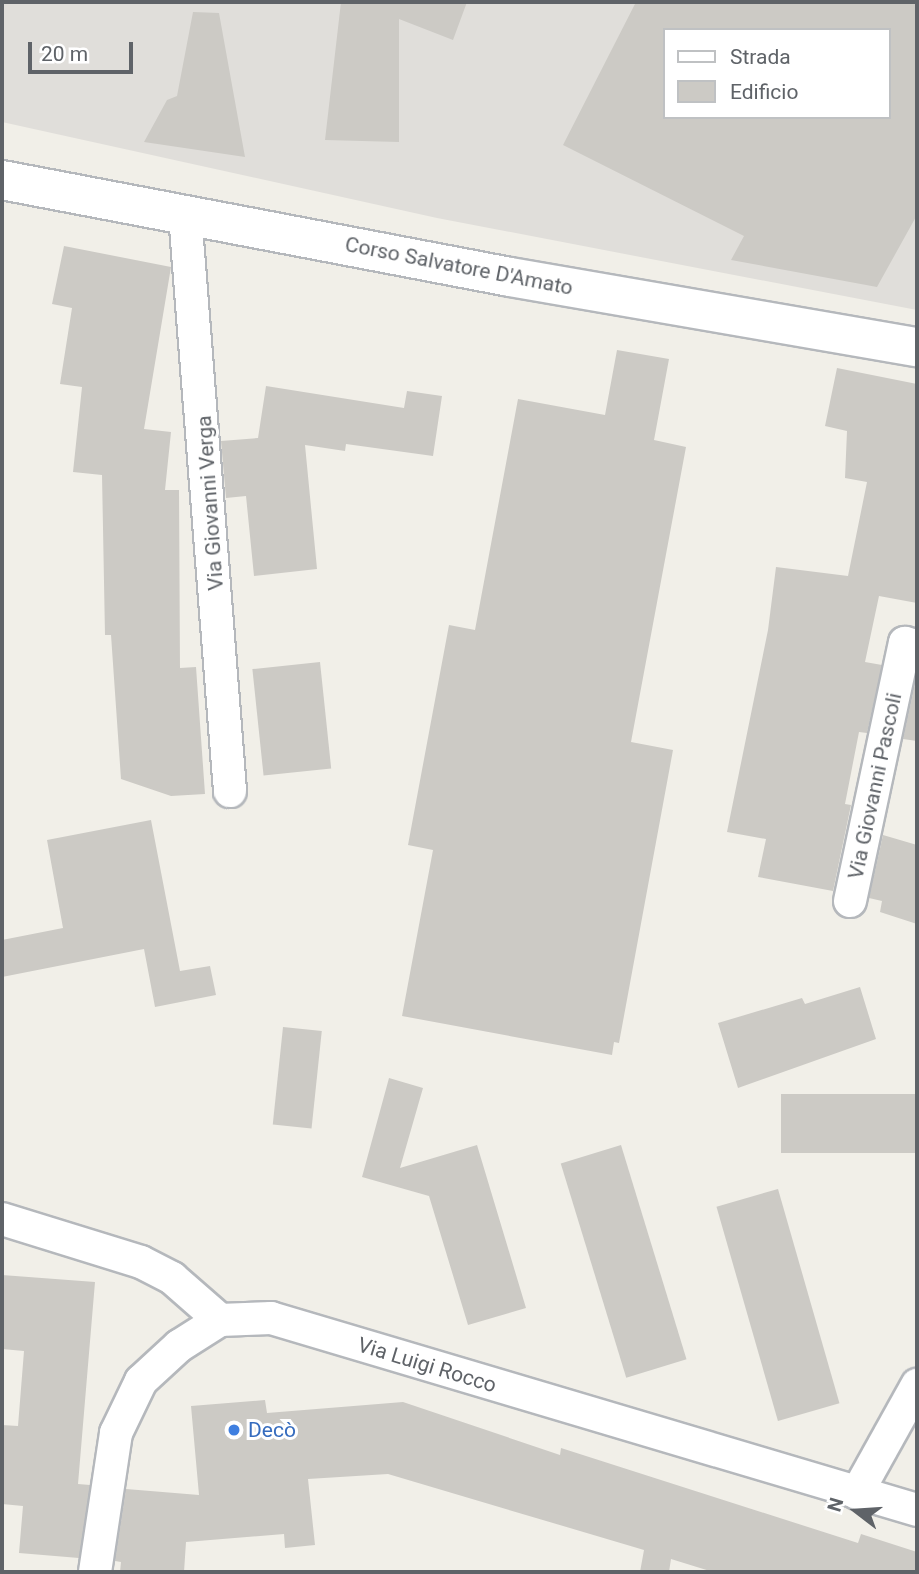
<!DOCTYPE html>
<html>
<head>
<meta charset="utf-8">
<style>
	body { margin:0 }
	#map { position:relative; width:919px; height:1574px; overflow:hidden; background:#f1efe8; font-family:Roboto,sans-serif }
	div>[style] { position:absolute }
	.industrial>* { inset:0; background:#e0deda }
	.building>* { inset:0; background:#cccac5; transform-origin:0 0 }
	.roads { filter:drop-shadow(2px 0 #b5b8bc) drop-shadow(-2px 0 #b5b8bc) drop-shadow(0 2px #b5b8bc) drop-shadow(0 -2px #b5b8bc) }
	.minor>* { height:32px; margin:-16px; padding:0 16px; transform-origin:16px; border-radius:16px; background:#fff }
	.tertiary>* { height:38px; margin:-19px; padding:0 19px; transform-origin:19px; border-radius:19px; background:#fff }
	.dots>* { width:19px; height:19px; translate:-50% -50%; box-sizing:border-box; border:4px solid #fff; border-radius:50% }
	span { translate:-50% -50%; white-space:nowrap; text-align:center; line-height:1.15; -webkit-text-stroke:6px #fff; paint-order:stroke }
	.street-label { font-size:21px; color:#5f6368 }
	.shop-label { font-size:21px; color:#366cbe }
	.left { translate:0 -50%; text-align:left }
	.frame { position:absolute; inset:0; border:4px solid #5f6368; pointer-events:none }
	.legend { position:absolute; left:663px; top:28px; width:228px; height:91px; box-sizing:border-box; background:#fff; border:2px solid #bfc1c3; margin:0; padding:9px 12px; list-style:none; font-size:21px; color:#5f6368 }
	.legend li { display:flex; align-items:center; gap:14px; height:35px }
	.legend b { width:35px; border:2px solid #bfc1c3 }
	.north { position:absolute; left:821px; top:1476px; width:70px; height:70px; -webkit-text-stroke:5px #fff; paint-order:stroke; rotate:287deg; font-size:19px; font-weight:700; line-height:28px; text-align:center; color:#5f6368 }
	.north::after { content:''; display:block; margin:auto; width:24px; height:32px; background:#5f6368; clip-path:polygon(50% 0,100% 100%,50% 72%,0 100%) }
	.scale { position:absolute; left:28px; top:42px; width:105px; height:32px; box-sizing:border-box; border:4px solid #5f6368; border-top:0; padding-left:9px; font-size:21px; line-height:24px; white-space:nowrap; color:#5f6368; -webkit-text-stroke:5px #fff; paint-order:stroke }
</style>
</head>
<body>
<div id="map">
	<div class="industrial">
		<i style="clip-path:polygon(evenodd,2px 2px,917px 2px,917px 310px,437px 218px,2px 122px,2px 2px,665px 30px,889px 30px,889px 117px,665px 117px,665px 30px)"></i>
	</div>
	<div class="building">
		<i style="clip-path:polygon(341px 2px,467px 2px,453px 40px,399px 19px,399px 142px,325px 140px)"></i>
		<i style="clip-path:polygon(evenodd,636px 2px,917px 2px,917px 215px,877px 287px,731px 260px,744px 236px,563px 145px,636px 2px,665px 30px,889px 30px,889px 117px,665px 117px,665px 30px)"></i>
		<i style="clip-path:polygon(193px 12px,219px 13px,245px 157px,144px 142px,167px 100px,177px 96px)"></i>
		<i style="clip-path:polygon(64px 246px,171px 267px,144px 429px,171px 432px,165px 490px,179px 490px,180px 668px,196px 667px,205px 794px,171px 796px,121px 779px,111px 635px,105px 635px,102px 475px,73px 472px,82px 387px,60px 384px,72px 308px,52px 304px)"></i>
		<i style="clip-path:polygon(617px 350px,669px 359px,654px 440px,686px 447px,631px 742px,673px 750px,619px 1043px,614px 1042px,612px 1055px,402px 1016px,433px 850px,408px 845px,449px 625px,475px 630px,518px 399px,605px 415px)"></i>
		<i style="clip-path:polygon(837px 368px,917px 384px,917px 603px,879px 596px,865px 662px,882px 665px,867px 733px,859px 732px,845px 804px,851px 805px,833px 891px,758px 877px,766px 839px,727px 832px,768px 630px,776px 567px,848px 576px,867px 482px,845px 478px,847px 431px,825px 426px)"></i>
		<i style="clip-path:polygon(266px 386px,404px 408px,407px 391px,442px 396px,433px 456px,346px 444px,345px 451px,305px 445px,317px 569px,254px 576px,246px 496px,226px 498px,221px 441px,258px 438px)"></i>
		<i style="left:320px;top:662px;width:107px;height:68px;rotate:84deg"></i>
		<i style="clip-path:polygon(917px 674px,917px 741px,903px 739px)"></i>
		<i style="clip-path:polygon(151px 820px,180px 971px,210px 966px,216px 995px,155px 1007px,144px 949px,2px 977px,2px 940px,63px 928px,47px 840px)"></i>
		<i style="clip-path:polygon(883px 835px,917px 845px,917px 924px,880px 912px,882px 901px,869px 898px)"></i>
		<i style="clip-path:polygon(860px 987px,876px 1039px,738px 1088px,718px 1023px,802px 998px,805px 1004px)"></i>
		<i style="left:283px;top:1027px;width:39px;height:98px;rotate:6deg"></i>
		<i style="clip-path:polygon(389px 1078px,423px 1088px,400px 1168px,477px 1145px,526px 1308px,468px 1325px,429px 1196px,362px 1177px)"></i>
		<i style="left:917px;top:1094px;width:59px;height:136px;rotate:90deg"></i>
		<i style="left:621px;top:1145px;width:224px;height:63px;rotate:73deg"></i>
		<i style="left:778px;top:1189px;width:223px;height:64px;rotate:74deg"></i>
		<i style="clip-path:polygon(2px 1275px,95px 1282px,78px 1484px,90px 1485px,79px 1558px,19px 1553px,23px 1506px,2px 1504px,2px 1425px,18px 1426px,24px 1351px,2px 1349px)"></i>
		<i style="clip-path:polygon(265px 1400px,267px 1413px,403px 1402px,560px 1455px,561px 1448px,858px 1543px,861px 1534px,917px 1552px,917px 1572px,713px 1572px,671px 1559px,669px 1572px,640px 1572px,644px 1550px,388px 1474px,308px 1479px,315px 1545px,285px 1548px,284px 1534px,186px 1542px,184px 1572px,120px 1572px,121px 1562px,115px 1561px,126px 1489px,199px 1495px,191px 1406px)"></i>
	</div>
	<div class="roads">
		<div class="minor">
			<i style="left:185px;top:214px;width:579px;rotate:85.54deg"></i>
			<i style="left:850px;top:901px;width:264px;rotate:-78deg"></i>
			<i style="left:905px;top:643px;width:12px;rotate:14deg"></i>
			<i style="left:2px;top:1219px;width:145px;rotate:17.2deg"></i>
			<i style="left:141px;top:1262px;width:35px;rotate:27deg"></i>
			<i style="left:172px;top:1278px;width:64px;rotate:41.2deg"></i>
			<i style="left:857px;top:1493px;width:124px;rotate:-60.9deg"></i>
			<i style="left:95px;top:1572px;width:141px;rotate:-81.4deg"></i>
			<i style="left:116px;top:1433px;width:58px;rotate:-64.3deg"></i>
			<i style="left:141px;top:1381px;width:52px;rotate:-42.6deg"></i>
			<i style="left:179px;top:1346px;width:49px;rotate:-32.4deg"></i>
			<i style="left:220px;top:1320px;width:51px;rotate:-2.2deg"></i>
			<i style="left:271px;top:1318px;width:674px;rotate:16.55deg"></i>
		</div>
		<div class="tertiary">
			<i style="left:2px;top:180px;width:517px;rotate:10.81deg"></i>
			<i style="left:510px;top:277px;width:413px;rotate:9.8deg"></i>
		</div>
	</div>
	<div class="dots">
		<i style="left:234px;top:1430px;background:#3f7fe0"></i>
	</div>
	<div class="street-label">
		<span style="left:459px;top:266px;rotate:11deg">Corso Salvatore D'Amato</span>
		<span style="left:210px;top:503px;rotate:-94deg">Via Giovanni Verga</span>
		<span style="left:875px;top:786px;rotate:-78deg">Via Giovanni Pascoli</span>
		<span style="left:427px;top:1365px;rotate:17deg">Via Luigi Rocco</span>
	</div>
	<div class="shop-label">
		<span class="left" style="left:248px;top:1430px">Decò</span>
	</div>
	<div class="frame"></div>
	<ul class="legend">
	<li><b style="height:9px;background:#fff"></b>Strada</li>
	<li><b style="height:19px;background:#cccac5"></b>Edificio</li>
	</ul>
	<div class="north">N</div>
	<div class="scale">20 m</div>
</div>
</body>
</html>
